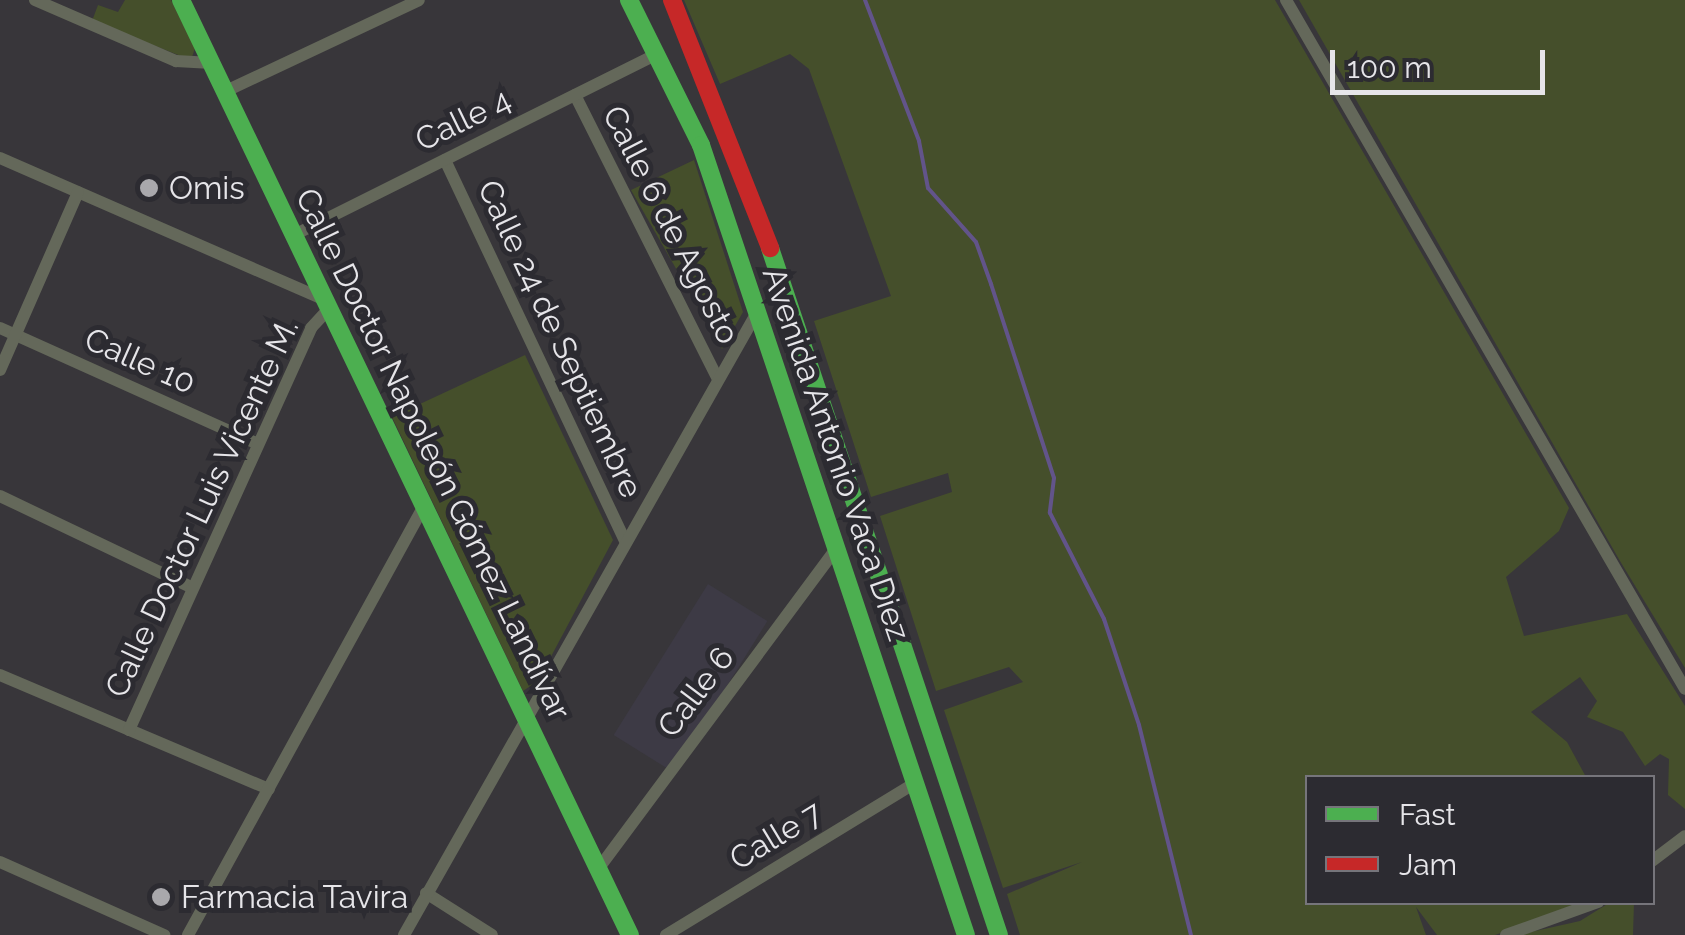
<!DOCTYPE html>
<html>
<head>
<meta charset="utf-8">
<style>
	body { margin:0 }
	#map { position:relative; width:1685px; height:935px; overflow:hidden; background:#38363a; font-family:Raleway,sans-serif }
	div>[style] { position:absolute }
	.built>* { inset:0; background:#3d3a45; transform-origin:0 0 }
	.green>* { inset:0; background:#454f2b }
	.stream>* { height:4px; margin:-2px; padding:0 2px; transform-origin:2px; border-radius:2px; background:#62548a }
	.street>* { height:12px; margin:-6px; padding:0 6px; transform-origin:6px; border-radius:6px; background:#64685a }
	.fast>* { height:18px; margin:-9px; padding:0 9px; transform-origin:9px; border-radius:9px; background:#4caf50 }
	.jam>* { height:18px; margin:-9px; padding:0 9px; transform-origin:9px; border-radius:9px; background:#c62828 }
	.dots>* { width:28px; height:28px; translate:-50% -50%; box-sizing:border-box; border:5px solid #2c2b31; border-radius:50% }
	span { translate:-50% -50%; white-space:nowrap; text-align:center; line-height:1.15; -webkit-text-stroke:10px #2c2b31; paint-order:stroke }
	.street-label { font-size:32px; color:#e6e5e9 }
	.poi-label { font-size:32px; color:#e6e5e9 }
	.left { translate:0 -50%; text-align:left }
	.legend { position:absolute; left:1305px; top:775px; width:350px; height:130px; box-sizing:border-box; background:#2c2b31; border:2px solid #76757b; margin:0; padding:12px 18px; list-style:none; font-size:30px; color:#e6e5e9 }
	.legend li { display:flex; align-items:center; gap:20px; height:50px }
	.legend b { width:50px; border:2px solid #76757b }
	.scale { position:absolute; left:1330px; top:50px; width:215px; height:45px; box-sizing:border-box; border:5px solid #e6e5e9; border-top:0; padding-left:12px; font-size:30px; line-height:35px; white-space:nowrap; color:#e6e5e9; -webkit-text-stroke:8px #2c2b31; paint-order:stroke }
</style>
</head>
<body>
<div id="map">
	<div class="built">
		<i style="left:708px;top:584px;width:70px;height:178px;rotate:32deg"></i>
	</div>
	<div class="green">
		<i style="clip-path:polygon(125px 0,171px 0,195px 48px,191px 60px,92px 21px,98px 5px,118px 12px)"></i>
		<i style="clip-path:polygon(684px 0,1275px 0,1569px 508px,1559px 531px,1506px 577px,1524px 636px,1627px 614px,1685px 706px,1685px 809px,1668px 795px,1669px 759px,1660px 754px,1645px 766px,1623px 732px,1587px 717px,1597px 701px,1580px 677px,1531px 712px,1567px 742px,1586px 777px,1308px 778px,1308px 902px,1587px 903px,1495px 935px,1437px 935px,1416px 907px,1426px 935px,1020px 935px,1007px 894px,1082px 862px,1003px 888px,944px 710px,1023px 682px,1009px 667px,936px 691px,880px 516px,952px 492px,948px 473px,871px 497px,814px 321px,891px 296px,809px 69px,790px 54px,720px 84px)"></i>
		<i style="clip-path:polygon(1299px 0,1685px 0,1685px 668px,1620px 561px)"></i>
		<i style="clip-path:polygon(694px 160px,743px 312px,722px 349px,631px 190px)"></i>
		<i style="clip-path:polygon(525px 355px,613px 540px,538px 681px,523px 691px,392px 417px)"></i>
		<i style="clip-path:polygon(1609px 903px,1634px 903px,1633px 935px,1517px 935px,1580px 921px)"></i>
	</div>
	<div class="stream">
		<i style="left:865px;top:0;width:151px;rotate:69deg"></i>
		<i style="left:919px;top:141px;width:48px;rotate:79.2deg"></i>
		<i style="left:928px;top:188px;width:72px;rotate:48.4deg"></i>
		<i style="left:976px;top:242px;width:45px;rotate:70.3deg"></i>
		<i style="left:991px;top:284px;width:204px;rotate:72deg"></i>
		<i style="left:1054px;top:478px;width:35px;rotate:97deg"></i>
		<i style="left:1050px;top:513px;width:119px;rotate:63deg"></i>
		<i style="left:1104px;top:619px;width:112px;rotate:71.7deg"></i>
		<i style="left:1139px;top:725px;width:216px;rotate:76.1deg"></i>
	</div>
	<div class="street">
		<i style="left:35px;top:0;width:154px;rotate:23.4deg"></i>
		<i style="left:176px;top:61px;width:36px;rotate:3deg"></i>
		<i style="left:1286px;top:0;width:796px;rotate:59.92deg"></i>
		<i style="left:226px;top:91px;width:213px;rotate:-25.2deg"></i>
		<i style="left:575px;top:95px;width:318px;rotate:63.3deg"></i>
		<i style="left:0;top:158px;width:350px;rotate:23.6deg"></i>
		<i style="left:445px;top:160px;width:421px;rotate:64.7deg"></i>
		<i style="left:294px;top:235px;width:406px;rotate:-26.5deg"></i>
		<i style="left:0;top:328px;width:283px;rotate:24.2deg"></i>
		<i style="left:0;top:370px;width:194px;rotate:-66.3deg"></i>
		<i style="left:0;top:496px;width:212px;rotate:25.5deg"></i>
		<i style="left:0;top:675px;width:292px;rotate:23deg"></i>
		<i style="left:129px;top:730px;width:441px;rotate:-65.6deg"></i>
		<i style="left:311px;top:328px;width:23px;rotate:-47deg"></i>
		<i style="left:1652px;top:861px;width:41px;rotate:-37.1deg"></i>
		<i style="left:0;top:862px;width:180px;rotate:24deg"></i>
		<i style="left:599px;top:868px;width:399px;rotate:-53.4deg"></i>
		<i style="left:426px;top:893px;width:78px;rotate:32.5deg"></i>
		<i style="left:188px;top:935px;width:487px;rotate:-61.2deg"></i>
		<i style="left:404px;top:935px;width:714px;rotate:-60.45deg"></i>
		<i style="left:666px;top:935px;width:292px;rotate:-31.4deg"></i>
		<i style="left:1506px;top:935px;width:98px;rotate:-19.7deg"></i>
	</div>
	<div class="fast">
		<i style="left:181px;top:0;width:1037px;rotate:64.35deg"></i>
		<i style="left:629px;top:0;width:162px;rotate:63.6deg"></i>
		<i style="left:701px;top:145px;width:833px;rotate:71.46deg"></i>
		<i style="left:770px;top:248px;width:724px;rotate:71.57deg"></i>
	</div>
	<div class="jam">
		<i style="left:672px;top:0;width:267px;rotate:68.4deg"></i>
	</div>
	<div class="dots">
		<i style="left:149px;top:188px;background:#a9a8ac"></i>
		<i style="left:161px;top:897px;background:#a9a8ac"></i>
	</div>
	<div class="street-label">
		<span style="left:463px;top:120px;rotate:-26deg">Calle 4</span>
		<span style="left:671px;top:225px;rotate:63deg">Calle 6 de Agosto</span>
		<span style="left:560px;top:339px;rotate:65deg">Calle 24 de Septiembre</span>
		<span style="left:140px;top:361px;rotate:24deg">Calle 10</span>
		<span style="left:433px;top:454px;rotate:64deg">Calle Doctor Napoleón Gómez Landívar</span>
		<span style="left:836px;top:454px;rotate:71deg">Avenida Antonio Vaca Diez</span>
		<span style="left:202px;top:508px;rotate:-65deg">Calle Doctor Luis Vicente M.</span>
		<span style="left:696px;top:692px;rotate:-53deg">Calle 6</span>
		<span style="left:776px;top:836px;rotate:-31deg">Calle 7</span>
	</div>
	<div class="poi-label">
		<span class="left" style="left:169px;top:188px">Omis</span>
		<span class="left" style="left:181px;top:897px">Farmacia Tavira</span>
	</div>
	<ul class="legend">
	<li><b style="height:12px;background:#4caf50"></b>Fast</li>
	<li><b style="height:12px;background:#c62828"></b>Jam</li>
	</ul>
	<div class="scale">100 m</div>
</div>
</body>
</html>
